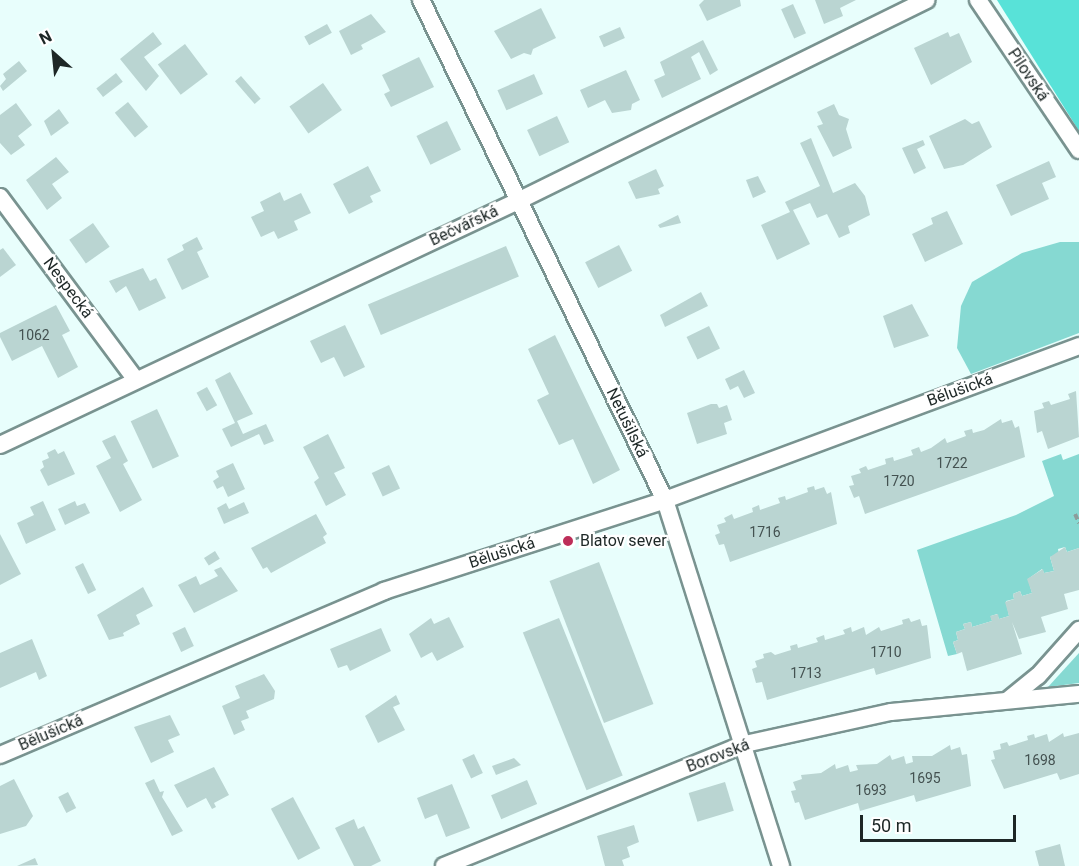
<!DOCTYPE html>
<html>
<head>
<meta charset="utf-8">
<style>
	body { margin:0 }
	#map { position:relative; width:1079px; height:866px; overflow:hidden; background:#e8fefc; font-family:Roboto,sans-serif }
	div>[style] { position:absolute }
	.green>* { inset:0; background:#86d9d2 }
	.forest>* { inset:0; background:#58e2d8 }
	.building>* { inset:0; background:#bad5d2; transform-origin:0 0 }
	.path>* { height:4px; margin-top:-2px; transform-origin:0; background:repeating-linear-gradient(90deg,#8c9d9b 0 6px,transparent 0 9px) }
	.roads { filter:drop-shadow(2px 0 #799390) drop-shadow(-2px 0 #799390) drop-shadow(0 2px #799390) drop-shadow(0 -2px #799390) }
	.street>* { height:16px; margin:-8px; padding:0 8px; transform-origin:8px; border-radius:8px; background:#fff }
	.dots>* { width:16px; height:16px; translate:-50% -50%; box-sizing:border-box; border:3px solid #fff; border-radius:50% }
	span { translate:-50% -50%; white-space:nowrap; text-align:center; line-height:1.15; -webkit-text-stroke:4.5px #fff; paint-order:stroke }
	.number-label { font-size:14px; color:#445251 }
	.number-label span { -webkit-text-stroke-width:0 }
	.street-label { font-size:16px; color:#1d2726 }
	.poi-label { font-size:16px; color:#1d2726 }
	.left { translate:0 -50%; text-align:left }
	.north { position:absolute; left:24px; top:24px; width:60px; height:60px; -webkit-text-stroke:4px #fff; paint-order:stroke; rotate:333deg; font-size:16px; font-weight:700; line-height:24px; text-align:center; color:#1d2726 }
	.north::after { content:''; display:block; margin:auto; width:21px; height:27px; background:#1d2726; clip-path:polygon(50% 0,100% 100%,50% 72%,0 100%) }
	.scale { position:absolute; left:860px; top:815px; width:156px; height:27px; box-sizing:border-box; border:3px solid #1d2726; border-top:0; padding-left:8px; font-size:18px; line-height:21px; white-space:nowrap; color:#1d2726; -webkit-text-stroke:4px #fff; paint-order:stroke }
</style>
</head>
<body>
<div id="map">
	<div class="green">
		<i style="clip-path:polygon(1060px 242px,1079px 242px,1079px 333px,971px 374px,957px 348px,961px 306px,972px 282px,1022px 253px)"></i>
		<i style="clip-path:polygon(1061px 454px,1063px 460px,1079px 454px,1079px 548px,1067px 552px,1065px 547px,1058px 549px,1059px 554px,1050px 557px,1054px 571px,1044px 573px,1042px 569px,1028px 579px,1032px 593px,1022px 596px,1020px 591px,1013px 594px,1014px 599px,1006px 601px,1009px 616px,999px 619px,997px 614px,991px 616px,992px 621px,972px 627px,971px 622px,963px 624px,965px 629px,956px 632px,958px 640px,953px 642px,957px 654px,948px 656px,917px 550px,1016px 515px,1054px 496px,1042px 461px)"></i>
		<i style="clip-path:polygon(1079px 653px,1079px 683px,1048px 687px)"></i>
	</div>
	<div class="forest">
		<i style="clip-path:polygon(997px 0,1079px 0,1079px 131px,1042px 72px)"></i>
	</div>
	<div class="building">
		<i style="clip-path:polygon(704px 0,740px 0,741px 6px,707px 21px,699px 5px)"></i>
		<i style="clip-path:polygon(815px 0,856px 0,840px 8px,843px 16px,824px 24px)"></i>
		<i style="left:793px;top:4px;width:32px;height:13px;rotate:66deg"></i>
		<i style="clip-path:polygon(541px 8px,556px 38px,533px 49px,531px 55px,524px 53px,511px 59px,494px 31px)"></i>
		<i style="clip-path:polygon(371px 14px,386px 32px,361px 45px,363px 49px,351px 55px,339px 31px)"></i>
		<i style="left:327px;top:24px;width:10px;height:26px;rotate:61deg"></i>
		<i style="left:620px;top:27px;width:12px;height:23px;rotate:66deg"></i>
		<i style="clip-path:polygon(153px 32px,162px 44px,144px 57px,159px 76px,146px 91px,120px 59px)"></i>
		<i style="clip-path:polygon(948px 32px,950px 37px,959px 33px,972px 62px,931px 85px,914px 48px)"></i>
		<i style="clip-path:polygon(703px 40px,718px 70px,710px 75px,699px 52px,691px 57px,701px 79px,662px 98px,654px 80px,665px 75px,660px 62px)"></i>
		<i style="left:185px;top:44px;width:38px;height:34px;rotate:53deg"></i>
		<i style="clip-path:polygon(419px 57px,434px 87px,391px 107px,384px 94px,390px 91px,382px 75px)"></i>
		<i style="clip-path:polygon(19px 61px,27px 71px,3px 91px,0 86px,6px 79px,3px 74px)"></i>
		<i style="clip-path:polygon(626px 70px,640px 100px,632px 104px,631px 110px,612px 113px,605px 100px,588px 108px,580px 90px)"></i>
		<i style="left:116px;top:73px;width:11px;height:25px;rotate:52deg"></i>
		<i style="left:534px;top:74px;width:22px;height:40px;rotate:66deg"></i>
		<i style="left:241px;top:76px;width:30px;height:8px;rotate:49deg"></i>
		<i style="left:323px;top:83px;width:33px;height:41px;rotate:55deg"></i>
		<i style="left:128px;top:102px;width:32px;height:17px;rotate:51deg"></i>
		<i style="clip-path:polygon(16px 103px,32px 125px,18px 136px,25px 145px,11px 155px,0 143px,0 115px)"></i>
		<i style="clip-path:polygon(834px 104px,839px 115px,849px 119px,846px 129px,852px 148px,833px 157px,817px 126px,823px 124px,817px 112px)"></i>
		<i style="clip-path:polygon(59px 109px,69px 123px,51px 136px,44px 121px)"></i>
		<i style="left:557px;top:116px;width:29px;height:33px;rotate:65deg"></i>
		<i style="clip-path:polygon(965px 119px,972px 124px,979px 121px,992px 147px,963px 165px,944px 169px,929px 136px)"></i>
		<i style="left:447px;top:121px;width:32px;height:34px;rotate:64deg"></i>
		<i style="clip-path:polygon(811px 138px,833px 193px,855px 183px,865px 196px,870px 215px,848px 226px,850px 233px,839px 238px,827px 214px,817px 218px,810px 203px,793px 210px,810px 244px,777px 260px,761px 225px,790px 212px,785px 202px,820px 186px,800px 143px)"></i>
		<i style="clip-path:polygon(923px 140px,925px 145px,917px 149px,926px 168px,914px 174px,902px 148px)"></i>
		<i style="clip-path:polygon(56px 157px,69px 172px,52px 184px,62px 198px,47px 210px,26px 180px)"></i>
		<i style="clip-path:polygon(1049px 161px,1056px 177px,1042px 183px,1049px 199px,1011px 216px,996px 185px)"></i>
		<i style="clip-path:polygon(368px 166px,381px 191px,370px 196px,373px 202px,349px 214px,333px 184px)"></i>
		<i style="clip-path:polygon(656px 169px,664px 186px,658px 189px,660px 194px,636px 199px,628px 182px)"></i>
		<i style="clip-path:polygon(758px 176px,766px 192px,753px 198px,746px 180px)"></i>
		<i style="clip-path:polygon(280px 192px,284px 201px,301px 193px,311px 213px,294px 221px,298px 230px,278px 239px,274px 231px,261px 237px,251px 217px,264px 211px,260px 202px)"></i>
		<i style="clip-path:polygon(947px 211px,963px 244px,925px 262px,912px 234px,933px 224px,931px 218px)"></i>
		<i style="clip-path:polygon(678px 215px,681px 223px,660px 228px,658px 225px)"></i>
		<i style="left:93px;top:223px;width:29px;height:29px;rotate:55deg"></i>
		<i style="clip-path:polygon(197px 237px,203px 249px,197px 252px,209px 277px,182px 290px,167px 259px,184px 250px,182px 245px)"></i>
		<i style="left:619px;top:245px;width:29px;height:38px;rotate:63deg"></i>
		<i style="left:506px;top:246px;width:33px;height:150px;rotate:67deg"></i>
		<i style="clip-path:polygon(3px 248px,16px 265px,0 277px,0 250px)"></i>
		<i style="clip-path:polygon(143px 268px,150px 281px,156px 278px,166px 298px,139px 311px,126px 286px,116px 293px,109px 281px)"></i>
		<i style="clip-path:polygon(701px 292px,708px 306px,665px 327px,660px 315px)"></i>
		<i style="clip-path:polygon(912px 304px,929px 336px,894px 348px,883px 316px)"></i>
		<i style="clip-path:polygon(56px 305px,70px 331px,62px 335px,78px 367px,58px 378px,42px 346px,12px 361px,0 337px,0 333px)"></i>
		<i style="clip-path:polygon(345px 325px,365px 367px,344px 377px,334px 357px,321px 363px,310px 341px)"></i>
		<i style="left:709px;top:326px;width:25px;height:25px;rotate:64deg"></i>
		<i style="clip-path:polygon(555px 335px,620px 470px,593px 484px,573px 439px,559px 445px,537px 400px,549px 394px,528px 349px)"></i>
		<i style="clip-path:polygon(744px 370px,755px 393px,744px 398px,738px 386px,730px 390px,725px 379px)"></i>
		<i style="clip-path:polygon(230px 372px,253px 414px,237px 421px,243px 434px,266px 424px,274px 441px,264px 445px,259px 434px,231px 447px,222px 429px,235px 423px,215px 380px)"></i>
		<i style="left:207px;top:387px;width:21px;height:12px;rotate:61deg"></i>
		<i style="clip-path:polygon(1076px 391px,1079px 437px,1048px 449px,1042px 431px,1037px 433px,1034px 411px,1044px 408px,1042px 403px,1049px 401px,1051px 405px,1070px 399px,1068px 394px)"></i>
		<i style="clip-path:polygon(711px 404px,717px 404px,719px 408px,727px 405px,732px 420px,724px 423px,727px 434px,697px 444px,687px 413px)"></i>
		<i style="left:157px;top:409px;width:52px;height:29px;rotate:65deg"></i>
		<i style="clip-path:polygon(1001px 419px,1002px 423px,1012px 420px,1015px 428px,1019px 426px,1025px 457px,865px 514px,859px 496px,854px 498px,849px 486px,854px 485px,851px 476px,861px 473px,859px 469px,866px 466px,868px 470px,886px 464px,885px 459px,893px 457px,894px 461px,913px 455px,911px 450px,919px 447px,921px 452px,931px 448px,945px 438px,947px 443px,966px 436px,964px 431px,972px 429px,973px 433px,984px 430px)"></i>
		<i style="clip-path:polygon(328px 434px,345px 468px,334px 473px,346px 495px,326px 506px,314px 482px,319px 478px,303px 447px)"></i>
		<i style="clip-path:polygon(115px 435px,128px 461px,123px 464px,142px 500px,120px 512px,96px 466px,111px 458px,102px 441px)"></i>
		<i style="clip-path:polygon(55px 449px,58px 454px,64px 451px,75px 474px,48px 486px,40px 470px,44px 467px,42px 461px,49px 458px,47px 453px)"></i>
		<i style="clip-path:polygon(233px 463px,245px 489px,228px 497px,223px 486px,217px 489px,213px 481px,219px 477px,216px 471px)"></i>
		<i style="left:389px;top:465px;width:26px;height:19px;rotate:65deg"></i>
		<i style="clip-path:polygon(814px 486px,815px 490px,824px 487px,827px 494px,831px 492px,837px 524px,730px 562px,724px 544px,719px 545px,715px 535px,720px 533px,717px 525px,726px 522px,724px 518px,732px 514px,734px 519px,753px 512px,752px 508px,759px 505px,760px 510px,780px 503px,778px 498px,785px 496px,786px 500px,808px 492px,807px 488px)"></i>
		<i style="clip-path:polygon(43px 501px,56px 530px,26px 544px,17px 523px,34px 515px,30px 507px)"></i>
		<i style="clip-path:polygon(75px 501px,77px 506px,85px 503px,90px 513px,65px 525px,58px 509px)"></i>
		<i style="clip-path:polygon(244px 502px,249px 513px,224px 524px,217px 508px,226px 503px,229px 509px)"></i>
		<i style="clip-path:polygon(316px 514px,327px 534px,323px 537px,326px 543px,271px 573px,267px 567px,263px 569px,251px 548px)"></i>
		<i style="clip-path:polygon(0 534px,21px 574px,0 585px)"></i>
		<i style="clip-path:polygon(1065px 547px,1067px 552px,1079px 548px,1079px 590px,1064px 594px,1068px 609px,1041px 617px,1046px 632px,1019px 639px,1012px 622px,1022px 654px,967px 671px,962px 652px,957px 654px,953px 642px,958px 640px,956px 632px,965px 629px,963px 624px,971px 622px,972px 627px,992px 621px,990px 616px,998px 614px,999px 619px,1009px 616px,1005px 602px,1014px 599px,1013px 594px,1020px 591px,1022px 596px,1032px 593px,1027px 579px,1043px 569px,1044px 573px,1054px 571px,1050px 557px)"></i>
		<i style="left:215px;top:551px;width:9px;height:13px;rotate:58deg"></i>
		<i style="left:599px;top:562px;width:152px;height:53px;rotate:69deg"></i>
		<i style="left:83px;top:563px;width:30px;height:9px;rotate:64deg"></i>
		<i style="clip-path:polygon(221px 567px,238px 591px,194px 613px,178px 585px,196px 576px,200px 585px,218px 576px,214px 570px)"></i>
		<i style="clip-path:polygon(143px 587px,153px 606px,136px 615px,140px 624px,123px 633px,124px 636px,109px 640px,97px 615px)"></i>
		<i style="clip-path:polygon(449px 617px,464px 647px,437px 661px,432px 652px,421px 658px,409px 634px,431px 618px,434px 624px)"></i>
		<i style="left:559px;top:618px;width:170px;height:39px;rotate:68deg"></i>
		<i style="clip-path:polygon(909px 618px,911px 622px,920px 619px,922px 626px,927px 625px,931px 658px,876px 675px,874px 668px,767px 700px,762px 682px,756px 683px,752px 669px,757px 667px,755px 661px,764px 658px,763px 654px,771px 652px,775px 655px,791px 650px,790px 646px,797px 644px,798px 648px,818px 642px,816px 638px,824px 635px,825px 640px,845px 634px,843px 630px,851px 627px,852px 632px,864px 627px,866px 635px,879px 627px,881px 631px,903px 624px,902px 620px)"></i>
		<i style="left:185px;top:627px;width:21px;height:14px;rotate:65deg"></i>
		<i style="clip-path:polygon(381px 628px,391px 651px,350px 671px,347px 665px,338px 668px,330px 649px)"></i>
		<i style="clip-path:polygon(32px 639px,47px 676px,39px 680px,36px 672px,0 688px,0 653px)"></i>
		<i style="clip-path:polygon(264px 674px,275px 691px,274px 699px,246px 711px,249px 718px,241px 721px,245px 730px,234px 735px,222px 706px,240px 698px,235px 686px)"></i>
		<i style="clip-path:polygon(396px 695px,400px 704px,393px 707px,405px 730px,378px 743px,365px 716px)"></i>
		<i style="clip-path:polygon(170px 715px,180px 735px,168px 740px,174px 752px,151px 763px,134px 727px)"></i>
		<i style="clip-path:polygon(1063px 733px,1064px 737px,1079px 733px,1079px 774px,1060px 780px,1057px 773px,1004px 789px,991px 760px,995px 759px,993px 751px,1001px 749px,1000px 744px,1007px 742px,1009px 746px,1028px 740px,1027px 736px,1034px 734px,1035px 738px,1047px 734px,1049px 742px)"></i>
		<i style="clip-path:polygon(950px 745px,951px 750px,960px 747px,962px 755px,967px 754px,971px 786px,916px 802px,914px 795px,860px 811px,858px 803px,805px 820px,799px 802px,795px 803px,791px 791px,796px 790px,793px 782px,802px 779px,801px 775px,821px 773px,835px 764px,836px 769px,848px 765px,850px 772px,858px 770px,856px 765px,877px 764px,890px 755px,892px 760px,904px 756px,906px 764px,913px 762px,912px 756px,932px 756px)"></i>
		<i style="left:474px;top:754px;width:21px;height:13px;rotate:65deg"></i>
		<i style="clip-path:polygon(514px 758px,521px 765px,496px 775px,492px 766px)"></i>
		<i style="clip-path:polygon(214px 767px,229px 795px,214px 803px,216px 807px,212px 809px,206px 798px,187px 808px,174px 785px)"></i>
		<i style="clip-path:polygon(14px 779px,33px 816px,26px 826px,0 834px,0 786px)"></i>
		<i style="clip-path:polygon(154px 779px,160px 792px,164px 791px,162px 797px,183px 831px,172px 836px,145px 783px)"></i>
		<i style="left:527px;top:780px;width:26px;height:39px;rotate:67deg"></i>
		<i style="left:725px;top:782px;width:30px;height:38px;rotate:73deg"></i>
		<i style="clip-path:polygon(452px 784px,470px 828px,446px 837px,437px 814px,425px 819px,417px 798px)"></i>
		<i style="left:68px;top:792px;width:18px;height:11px;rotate:63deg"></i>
		<i style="left:293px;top:797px;width:58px;height:25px;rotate:62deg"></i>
		<i style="clip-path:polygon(354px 819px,358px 829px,364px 826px,381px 861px,371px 866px,354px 866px,335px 828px)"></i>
		<i style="clip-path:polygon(634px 825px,639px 842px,627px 847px,630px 857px,622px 860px,624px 866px,605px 866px,597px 836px)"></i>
		<i style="clip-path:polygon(1060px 844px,1065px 866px,1039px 866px,1035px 851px)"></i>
		<i style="clip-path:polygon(35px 858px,38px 865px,17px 866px)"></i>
	</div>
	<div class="path">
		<i style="left:1075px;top:514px;width:10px;rotate:66deg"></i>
	</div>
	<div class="roads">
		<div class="street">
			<i style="left:421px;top:0;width:556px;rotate:63.99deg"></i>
			<i style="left:665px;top:500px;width:384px;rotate:72.4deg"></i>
			<i style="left:978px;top:0;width:181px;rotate:56deg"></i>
			<i style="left:0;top:197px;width:228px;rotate:53.4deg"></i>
			<i style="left:0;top:445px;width:575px;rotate:-25.23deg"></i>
			<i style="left:520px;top:200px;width:453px;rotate:-26.2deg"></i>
			<i style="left:1008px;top:700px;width:38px;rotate:-39deg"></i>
			<i style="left:1038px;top:676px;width:62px;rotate:-48.3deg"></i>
			<i style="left:0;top:755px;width:418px;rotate:-23.1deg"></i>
			<i style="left:384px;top:591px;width:295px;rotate:-17.9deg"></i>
			<i style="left:665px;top:500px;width:442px;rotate:-20.4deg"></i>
			<i style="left:444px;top:866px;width:325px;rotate:-22.1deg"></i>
			<i style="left:745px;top:744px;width:149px;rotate:-12.4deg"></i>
			<i style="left:891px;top:712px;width:189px;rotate:-5.5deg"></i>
		</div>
	</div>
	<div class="dots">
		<i style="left:568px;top:541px;background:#bd2e59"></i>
	</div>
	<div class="number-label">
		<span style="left:34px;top:335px">1062</span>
		<span style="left:952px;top:463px">1722</span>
		<span style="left:899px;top:481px">1720</span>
		<span style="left:765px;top:532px">1716</span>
		<span style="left:886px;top:652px">1710</span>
		<span style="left:806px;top:673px">1713</span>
		<span style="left:1040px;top:760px">1698</span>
		<span style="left:925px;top:778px">1695</span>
		<span style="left:871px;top:790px">1693</span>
	</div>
	<div class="street-label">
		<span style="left:1028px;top:75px;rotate:56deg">Pilovská</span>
		<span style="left:464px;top:226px;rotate:-25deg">Bečvářská</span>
		<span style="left:68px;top:288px;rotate:53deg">Nespecká</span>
		<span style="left:960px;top:390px;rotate:-20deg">Bělušická</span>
		<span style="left:627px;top:423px;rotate:64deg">Netušilská</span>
		<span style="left:502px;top:553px;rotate:-18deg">Bělušická</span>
		<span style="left:51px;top:733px;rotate:-23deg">Bělušická</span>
		<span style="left:718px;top:756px;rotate:-21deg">Borovská</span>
	</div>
	<div class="poi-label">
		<span class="left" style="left:580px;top:541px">Blatov sever</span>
	</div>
	<div class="north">N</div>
	<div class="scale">50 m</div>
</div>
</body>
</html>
